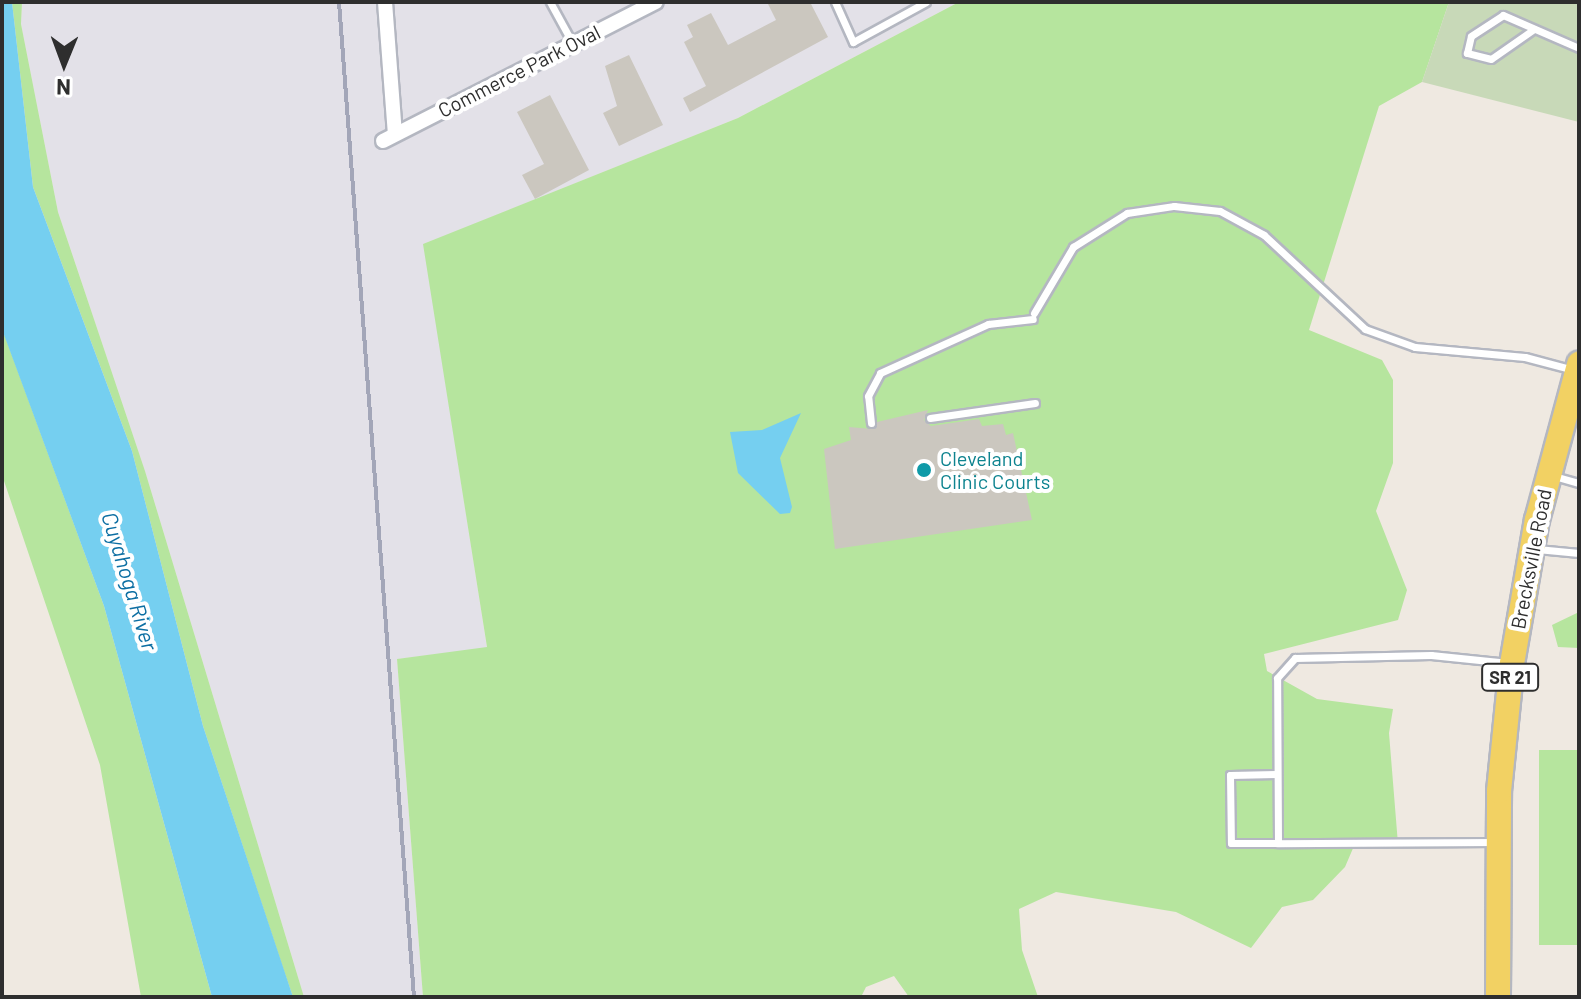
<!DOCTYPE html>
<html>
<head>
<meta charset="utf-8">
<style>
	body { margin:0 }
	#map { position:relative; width:1581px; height:999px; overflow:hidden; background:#efe9e1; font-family:Barlow,sans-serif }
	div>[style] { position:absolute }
	.industrial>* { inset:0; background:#e3e1e8 }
	.green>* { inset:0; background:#b6e59e; transform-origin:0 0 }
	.cemetery>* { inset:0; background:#c8d9b8 }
	.water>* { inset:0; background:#75cff0 }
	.building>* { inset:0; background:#cbc7bf }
	.roads { filter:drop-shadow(2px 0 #b4b7c1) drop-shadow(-2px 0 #b4b7c1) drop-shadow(0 2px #b4b7c1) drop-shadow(0 -2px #b4b7c1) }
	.service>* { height:7px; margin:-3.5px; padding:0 3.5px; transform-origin:3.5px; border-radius:3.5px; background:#fff }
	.minor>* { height:14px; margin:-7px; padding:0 7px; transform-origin:7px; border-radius:7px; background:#fff }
	.primary>* { height:24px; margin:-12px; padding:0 12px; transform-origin:12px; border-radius:12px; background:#f2d163 }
	.rail>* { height:4px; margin:-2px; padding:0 2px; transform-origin:2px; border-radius:2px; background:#a3a6b8 }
	.dots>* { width:22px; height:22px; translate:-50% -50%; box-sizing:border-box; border:4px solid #fff; border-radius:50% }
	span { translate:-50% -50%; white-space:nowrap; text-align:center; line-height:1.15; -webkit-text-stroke:8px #fff; paint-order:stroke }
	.shield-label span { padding:2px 6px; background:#fff; border:2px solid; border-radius:6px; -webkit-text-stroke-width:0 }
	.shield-label { font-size:18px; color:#2e2e2e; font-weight:700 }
	.street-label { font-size:20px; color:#2e2e2e }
	.culture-label { font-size:20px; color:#0d838f }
	.left { translate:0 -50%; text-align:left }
	.water-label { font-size:22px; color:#0d6fa3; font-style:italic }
	.frame { position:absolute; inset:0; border:4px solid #2e2e2e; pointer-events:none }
	.north { position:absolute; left:24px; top:24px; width:80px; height:80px; -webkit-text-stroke:6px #fff; paint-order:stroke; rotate:181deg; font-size:22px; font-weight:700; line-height:32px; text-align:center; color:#2e2e2e }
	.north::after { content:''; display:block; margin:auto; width:28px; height:36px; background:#2e2e2e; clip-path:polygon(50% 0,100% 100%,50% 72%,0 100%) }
</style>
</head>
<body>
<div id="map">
	<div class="industrial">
		<i style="clip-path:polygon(22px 2px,959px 2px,738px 118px,424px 244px,487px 648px,397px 659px,423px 997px,304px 997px,145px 471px,58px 212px,21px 24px)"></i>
	</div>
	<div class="green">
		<i style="clip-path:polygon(12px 2px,22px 2px,21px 24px,58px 212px,145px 471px,304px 997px,293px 997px,283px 968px,203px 726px,132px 451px,33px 187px)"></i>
		<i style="clip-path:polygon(959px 2px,1449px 2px,1422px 82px,1379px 106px,1309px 330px,1382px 360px,1393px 380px,1393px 463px,1376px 511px,1407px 590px,1398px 620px,1264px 654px,1267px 671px,1317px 699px,1393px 709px,1389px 733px,1398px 844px,1354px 846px,1345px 867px,1313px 900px,1282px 907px,1251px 948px,1176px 912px,1056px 892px,1019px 909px,1022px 950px,1038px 997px,909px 997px,894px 976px,866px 987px,861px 997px,423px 997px,397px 659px,487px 647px,423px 244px,738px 118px)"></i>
		<i style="clip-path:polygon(2px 328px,104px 606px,212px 997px,141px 997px,100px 765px,2px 475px)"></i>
		<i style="clip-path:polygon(1579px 612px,1579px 648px,1558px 647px,1552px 625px)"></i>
		<i style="left:1579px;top:750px;width:195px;height:40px;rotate:90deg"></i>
	</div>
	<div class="cemetery">
		<i style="clip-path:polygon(1449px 2px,1579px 2px,1579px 122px,1422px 82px)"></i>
	</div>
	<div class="water">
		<i style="clip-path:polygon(2px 2px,12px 2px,33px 187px,132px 451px,203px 726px,293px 997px,212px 997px,104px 606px,3px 332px)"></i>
		<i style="clip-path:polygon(801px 413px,780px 458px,792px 507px,790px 513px,780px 514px,738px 473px,730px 432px,762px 430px)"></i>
	</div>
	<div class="building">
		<i style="clip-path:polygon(767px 2px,810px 2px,828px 37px,690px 112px,683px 98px,706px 86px,684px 42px,693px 37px,687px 25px,711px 13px,728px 45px,776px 20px)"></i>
		<i style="clip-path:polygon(629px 55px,663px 125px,619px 146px,603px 113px,617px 106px,605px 66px)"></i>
		<i style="clip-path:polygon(550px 95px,589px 170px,535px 199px,522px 175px,544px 164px,517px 112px)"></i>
		<i style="clip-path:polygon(928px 410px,924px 420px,931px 426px,979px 419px,982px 426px,1003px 424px,1006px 435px,1013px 433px,1032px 520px,835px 549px,824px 449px,851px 440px,849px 427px,872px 429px,877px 422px)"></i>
	</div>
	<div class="roads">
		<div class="service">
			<i style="left:550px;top:2px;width:48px;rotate:61.3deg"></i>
			<i style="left:835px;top:2px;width:44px;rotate:65.8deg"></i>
			<i style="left:853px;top:42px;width:83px;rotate:-28.7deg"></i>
			<i style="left:1534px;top:29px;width:52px;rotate:145.1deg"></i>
			<i style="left:1491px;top:59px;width:25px;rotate:-166deg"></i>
			<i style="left:1467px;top:53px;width:17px;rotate:-77deg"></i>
			<i style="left:1471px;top:36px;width:38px;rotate:-33deg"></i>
			<i style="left:1503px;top:15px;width:83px;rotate:23.5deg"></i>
			<i style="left:1034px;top:313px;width:77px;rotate:-59.4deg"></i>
			<i style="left:1073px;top:247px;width:64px;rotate:-32.2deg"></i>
			<i style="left:1127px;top:213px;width:48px;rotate:-8.5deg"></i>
			<i style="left:1174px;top:206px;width:46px;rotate:6.2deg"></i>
			<i style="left:1220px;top:211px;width:50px;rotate:28.6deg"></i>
			<i style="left:1264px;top:235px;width:138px;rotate:42.9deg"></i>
			<i style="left:1365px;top:329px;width:53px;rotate:19.8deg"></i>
			<i style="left:1415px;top:347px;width:110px;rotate:5.2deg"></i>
			<i style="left:1525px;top:357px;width:51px;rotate:14.9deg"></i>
			<i style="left:930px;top:418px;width:106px;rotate:-8.1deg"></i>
			<i style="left:871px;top:423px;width:27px;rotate:-96deg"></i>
			<i style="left:868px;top:396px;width:26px;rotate:-62deg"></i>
			<i style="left:880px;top:373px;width:119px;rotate:-24.4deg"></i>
			<i style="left:988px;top:324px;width:45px;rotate:-6.3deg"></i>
			<i style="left:1554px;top:476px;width:26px;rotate:16deg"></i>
			<i style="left:1537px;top:549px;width:42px;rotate:5.4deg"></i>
			<i style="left:1276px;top:774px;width:46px;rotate:178.8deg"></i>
			<i style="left:1230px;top:775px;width:68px;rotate:89.2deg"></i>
			<i style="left:1231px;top:843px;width:47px"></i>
			<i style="left:1494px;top:842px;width:216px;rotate:179.7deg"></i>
			<i style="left:1278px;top:843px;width:165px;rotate:-90.3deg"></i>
			<i style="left:1277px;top:678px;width:27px;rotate:-48deg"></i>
			<i style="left:1295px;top:658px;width:136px;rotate:-1.3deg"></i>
			<i style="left:1431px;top:655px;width:78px;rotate:5.9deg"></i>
		</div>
		<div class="minor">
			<i style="left:385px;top:2px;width:132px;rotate:85.7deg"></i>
			<i style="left:383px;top:141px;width:306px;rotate:-27deg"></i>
		</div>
		<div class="primary">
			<i style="left:1498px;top:997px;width:206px;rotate:-89.7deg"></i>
			<i style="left:1499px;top:791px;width:128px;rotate:-84.2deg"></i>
			<i style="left:1512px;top:664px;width:146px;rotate:-80.2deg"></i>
			<i style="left:1537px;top:520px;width:162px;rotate:-74.9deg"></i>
		</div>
	</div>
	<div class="rail">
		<i style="left:339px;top:2px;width:998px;rotate:85.69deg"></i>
	</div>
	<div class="dots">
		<i style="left:924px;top:470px;background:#0f9aa8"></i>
	</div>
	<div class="shield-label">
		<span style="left:1510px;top:677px">SR 21</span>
	</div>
	<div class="street-label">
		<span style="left:519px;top:71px;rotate:-27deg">Commerce Park Oval</span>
		<span style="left:1531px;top:559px;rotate:-79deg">Brecksville Road</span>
	</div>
	<div class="culture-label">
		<span class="left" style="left:940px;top:470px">Cleveland<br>Clinic Courts</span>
	</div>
	<div class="water-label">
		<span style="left:130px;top:581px;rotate:73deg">Cuyahoga River</span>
	</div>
	<div class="frame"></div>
	<div class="north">N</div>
</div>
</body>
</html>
